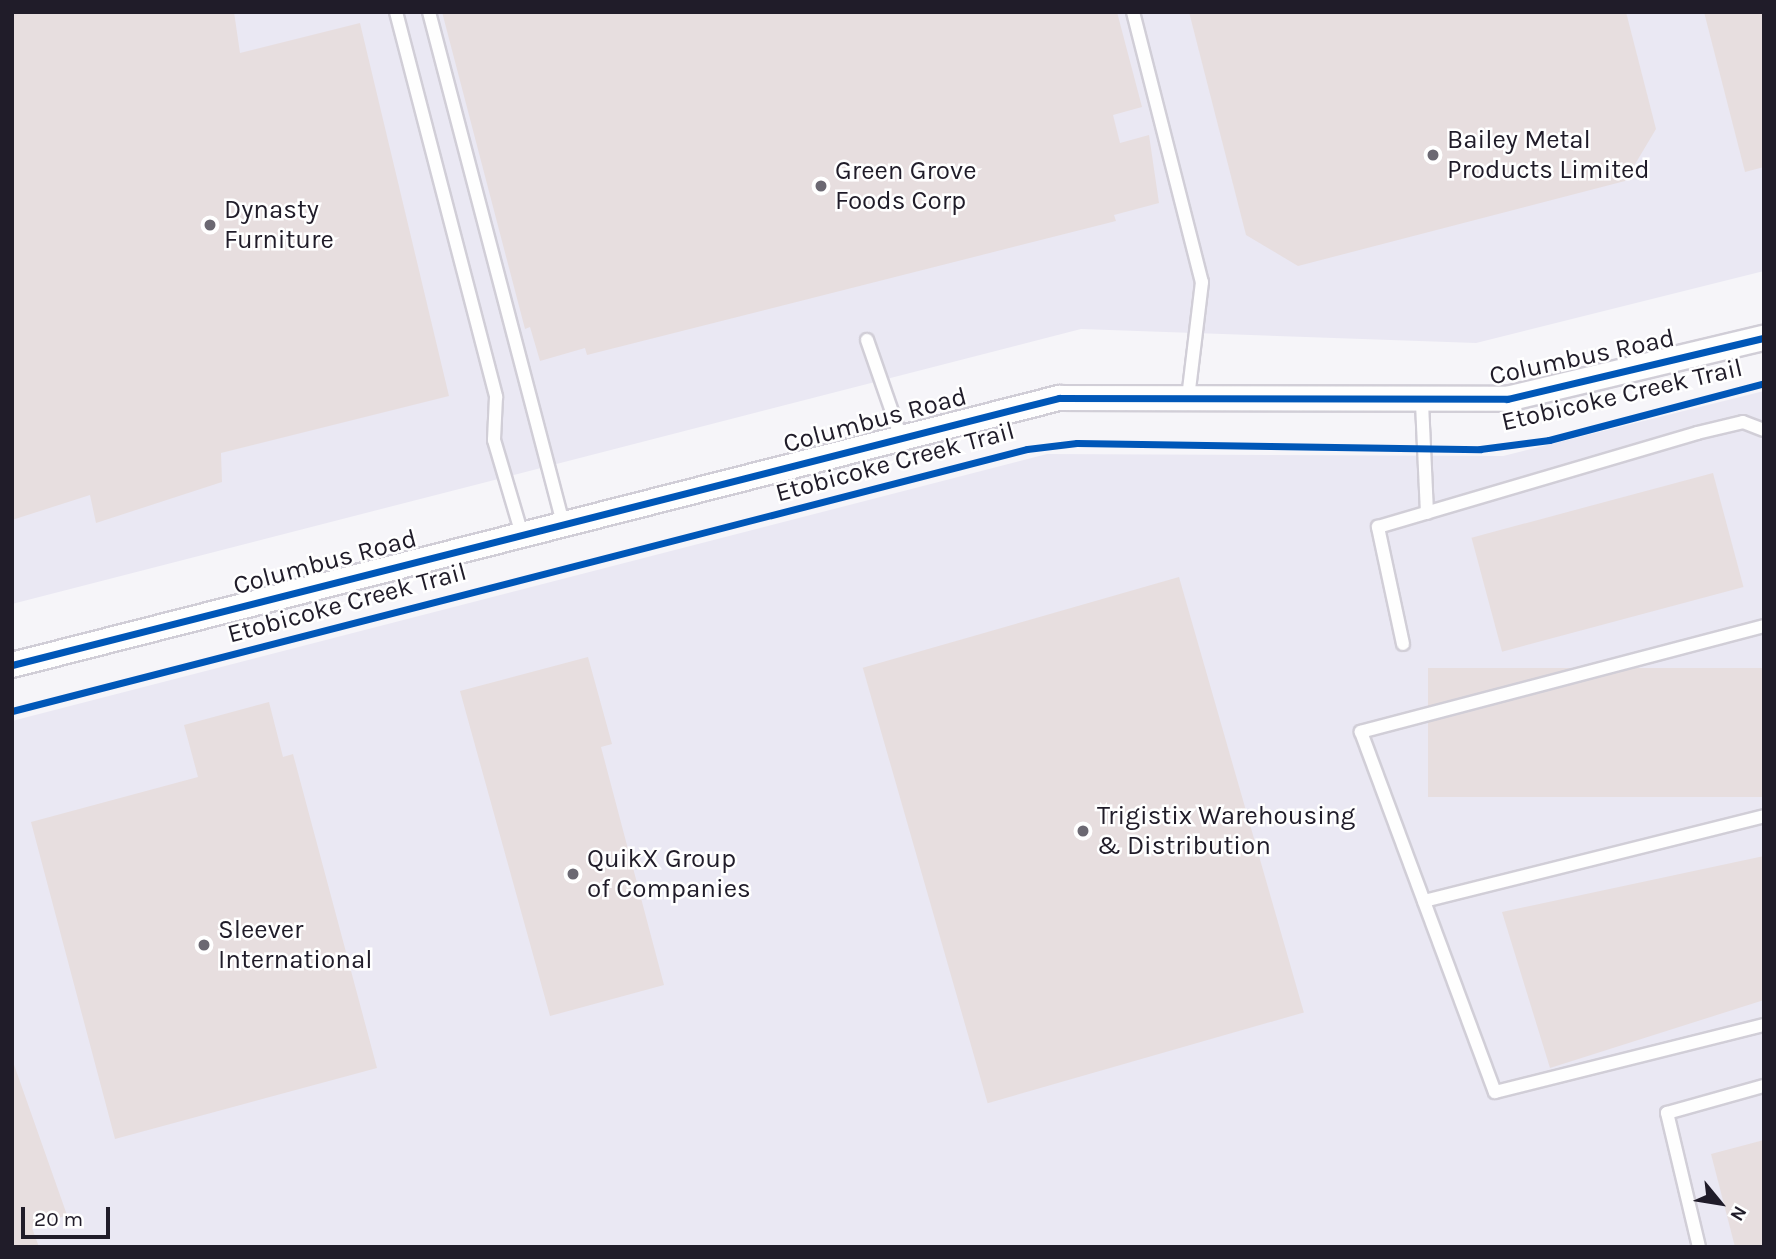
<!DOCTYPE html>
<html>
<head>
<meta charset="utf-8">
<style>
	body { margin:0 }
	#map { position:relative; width:1776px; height:1259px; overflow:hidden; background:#f6f5f9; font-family:Karla,sans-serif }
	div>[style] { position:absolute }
	.built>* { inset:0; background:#eae8f3 }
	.building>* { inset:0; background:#e7dedf; transform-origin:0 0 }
	.roads { filter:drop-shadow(2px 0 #d1ced7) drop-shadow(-2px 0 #d1ced7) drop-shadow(0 2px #d1ced7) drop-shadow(0 -2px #d1ced7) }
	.service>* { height:12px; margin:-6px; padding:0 6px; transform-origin:6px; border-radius:6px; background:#fefefe }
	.minor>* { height:24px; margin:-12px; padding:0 12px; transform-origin:12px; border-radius:12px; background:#fefefe }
	.cycleway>* { height:7px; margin:-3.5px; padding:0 3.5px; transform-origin:3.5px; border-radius:3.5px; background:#0057b8 }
	.dots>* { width:19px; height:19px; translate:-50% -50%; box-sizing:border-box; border:4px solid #fff; border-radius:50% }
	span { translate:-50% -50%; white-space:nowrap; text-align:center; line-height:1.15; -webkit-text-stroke:5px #fff; paint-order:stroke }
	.poi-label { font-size:26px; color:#201c29 }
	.left { translate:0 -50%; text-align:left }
	.street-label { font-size:26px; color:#201c29 }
	.frame { position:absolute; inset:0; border:14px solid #201c29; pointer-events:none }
	.north { position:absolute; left:1685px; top:1168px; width:70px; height:70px; -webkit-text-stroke:5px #fff; paint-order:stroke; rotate:120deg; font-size:19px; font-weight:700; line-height:28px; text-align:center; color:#201c29 }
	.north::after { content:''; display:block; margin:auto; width:24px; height:32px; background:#201c29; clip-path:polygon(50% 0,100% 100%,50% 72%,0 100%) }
	.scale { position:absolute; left:21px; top:1207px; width:89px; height:32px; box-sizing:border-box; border:4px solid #201c29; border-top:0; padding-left:9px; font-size:21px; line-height:24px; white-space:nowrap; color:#201c29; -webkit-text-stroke:5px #fff; paint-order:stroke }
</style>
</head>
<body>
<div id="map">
	<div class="built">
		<i style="clip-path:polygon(12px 12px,1764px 12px,1764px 271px,1476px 343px,1081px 329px,12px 604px)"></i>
		<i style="clip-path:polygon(1764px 391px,1764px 1247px,12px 1247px,12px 721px,1047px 454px,1503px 456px)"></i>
	</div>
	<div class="building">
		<i style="clip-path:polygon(12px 12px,234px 12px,240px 53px,360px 23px,449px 396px,221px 453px,222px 482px,96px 523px,90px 495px,12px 520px)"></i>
		<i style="clip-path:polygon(442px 12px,1117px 12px,1142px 107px,1113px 115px,1120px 143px,1149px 135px,1159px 203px,1114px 215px,1116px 221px,587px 355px,585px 348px,540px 361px,530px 327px,525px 329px)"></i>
		<i style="clip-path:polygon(1189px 12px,1626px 12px,1656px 129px,1625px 181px,1298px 266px,1246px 235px)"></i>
		<i style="clip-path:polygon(1704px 12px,1764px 12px,1764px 167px,1745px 172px)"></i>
		<i style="left:1713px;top:473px;width:118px;height:250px;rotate:75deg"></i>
		<i style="left:1179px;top:577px;width:453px;height:329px;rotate:74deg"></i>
		<i style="clip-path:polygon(588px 657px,612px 744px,601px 747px,664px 985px,550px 1016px,460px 691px)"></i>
		<i style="left:1764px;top:668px;width:129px;height:336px;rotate:90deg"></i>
		<i style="clip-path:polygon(269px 702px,283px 757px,293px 754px,377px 1068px,115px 1139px,31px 822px,198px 777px,184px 725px)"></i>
		<i style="clip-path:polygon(1764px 856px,1764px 1000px,1550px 1068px,1502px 912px)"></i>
		<i style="clip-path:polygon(12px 1059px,67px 1215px,32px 1228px,39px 1247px,12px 1247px)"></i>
		<i style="clip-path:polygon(1764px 1140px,1764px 1247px,1735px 1247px,1711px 1154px)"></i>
	</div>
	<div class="roads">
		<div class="service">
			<i style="left:396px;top:12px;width:398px;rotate:75.4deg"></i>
			<i style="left:496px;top:397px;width:43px;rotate:92.7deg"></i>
			<i style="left:494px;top:440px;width:95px;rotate:73.5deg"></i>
			<i style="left:429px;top:12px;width:528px;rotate:75.31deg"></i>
			<i style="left:1133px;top:12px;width:279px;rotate:75.7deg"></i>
			<i style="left:1202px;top:282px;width:116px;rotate:96.9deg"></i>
			<i style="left:867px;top:340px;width:101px;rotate:70.8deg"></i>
			<i style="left:1422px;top:403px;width:110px;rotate:87.4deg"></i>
			<i style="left:1764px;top:626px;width:417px;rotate:165.3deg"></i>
			<i style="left:1361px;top:732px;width:384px;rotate:69.6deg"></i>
			<i style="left:1495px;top:1092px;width:277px;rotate:-14deg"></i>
			<i style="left:1403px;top:644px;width:120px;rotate:-102.1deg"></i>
			<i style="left:1378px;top:527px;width:333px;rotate:-16.4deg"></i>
			<i style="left:1697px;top:433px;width:47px;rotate:-13.4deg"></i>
			<i style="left:1743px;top:422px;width:22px;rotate:21deg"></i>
			<i style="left:1424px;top:901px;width:350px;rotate:-14deg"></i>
			<i style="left:1699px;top:1247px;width:138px;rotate:-103.4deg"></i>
			<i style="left:1667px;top:1113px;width:101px;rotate:-15.6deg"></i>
		</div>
		<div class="minor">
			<i style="left:12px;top:665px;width:1081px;rotate:-14.31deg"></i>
			<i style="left:1059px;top:398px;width:448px;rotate:0.1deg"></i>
			<i style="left:1507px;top:399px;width:264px;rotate:-13.4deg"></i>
		</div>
	</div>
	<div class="cycleway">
		<i style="left:12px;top:665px;width:1081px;rotate:-14.31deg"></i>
		<i style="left:1059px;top:398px;width:448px;rotate:0.1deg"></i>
		<i style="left:1507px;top:399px;width:264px;rotate:-13.4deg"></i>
		<i style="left:12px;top:711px;width:1048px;rotate:-14.47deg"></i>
		<i style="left:1027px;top:449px;width:50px;rotate:-6.8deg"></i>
		<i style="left:1077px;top:443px;width:403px;rotate:0.9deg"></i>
		<i style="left:1480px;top:449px;width:70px;rotate:-7.4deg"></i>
		<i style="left:1549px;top:440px;width:222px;rotate:-14.8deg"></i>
	</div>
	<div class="dots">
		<i style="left:1433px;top:155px;background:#6b6872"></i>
		<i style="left:821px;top:186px;background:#6b6872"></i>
		<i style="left:210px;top:225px;background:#6b6872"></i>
		<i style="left:1083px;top:831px;background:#6b6872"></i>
		<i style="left:573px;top:874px;background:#6b6872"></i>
		<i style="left:204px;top:945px;background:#6b6872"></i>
	</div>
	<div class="poi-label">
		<span class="left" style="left:1447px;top:155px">Bailey Metal<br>Products Limited</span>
		<span class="left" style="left:835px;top:186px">Green Grove<br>Foods Corp</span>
		<span class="left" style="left:224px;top:225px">Dynasty<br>Furniture</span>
		<span class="left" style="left:1097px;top:831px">Trigistix Warehousing<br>&amp; Distribution</span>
		<span class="left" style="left:587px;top:874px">QuikX Group<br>of Companies</span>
		<span class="left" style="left:218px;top:945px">Sleever<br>International</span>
	</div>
	<div class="street-label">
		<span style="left:1582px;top:357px;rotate:-12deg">Columbus Road</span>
		<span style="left:1622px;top:395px;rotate:-13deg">Etobicoke Creek Trail</span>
		<span style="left:875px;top:420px;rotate:-15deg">Columbus Road</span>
		<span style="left:895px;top:462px;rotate:-15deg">Etobicoke Creek Trail</span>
		<span style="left:325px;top:562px;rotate:-15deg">Columbus Road</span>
		<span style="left:347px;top:603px;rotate:-15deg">Etobicoke Creek Trail</span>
	</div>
	<div class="frame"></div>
	<div class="north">N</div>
	<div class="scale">20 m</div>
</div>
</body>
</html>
